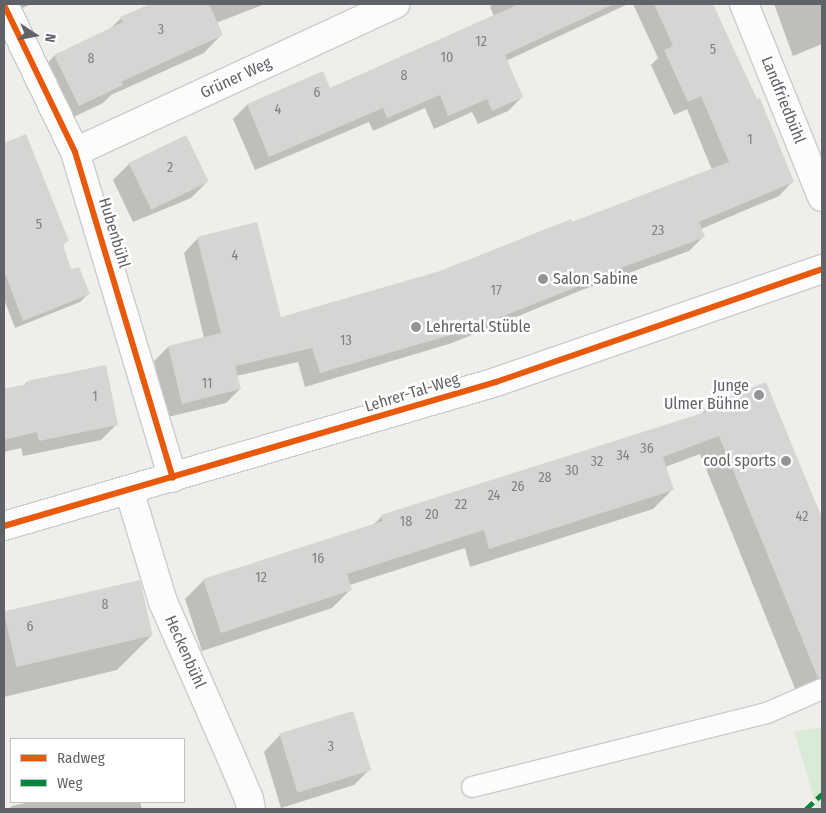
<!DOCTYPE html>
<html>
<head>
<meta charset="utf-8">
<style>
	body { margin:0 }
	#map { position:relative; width:826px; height:813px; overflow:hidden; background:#efeeea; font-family:"Fira Sans Condensed",sans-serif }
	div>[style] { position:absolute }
	.green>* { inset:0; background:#d8ebd6 }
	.shadow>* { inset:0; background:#0003 }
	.building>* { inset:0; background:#d6d5d3; transform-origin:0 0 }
	.roads { filter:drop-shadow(1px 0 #cbcccc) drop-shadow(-1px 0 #cbcccc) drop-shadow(0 1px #cbcccc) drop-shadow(0 -1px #cbcccc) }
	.lane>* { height:20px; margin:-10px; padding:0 10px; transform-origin:10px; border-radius:10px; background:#fdfcfc }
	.street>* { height:28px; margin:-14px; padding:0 14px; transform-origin:14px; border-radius:14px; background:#fdfcfc }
	.secondary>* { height:28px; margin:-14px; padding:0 14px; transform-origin:14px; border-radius:14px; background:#fdfcfc }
	.quiet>* { height:5px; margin-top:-2.5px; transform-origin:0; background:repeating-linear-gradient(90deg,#00873e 0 10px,transparent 0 15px) }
	.cycleway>* { height:6px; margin:-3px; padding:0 3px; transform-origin:3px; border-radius:3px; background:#e8590c }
	.dots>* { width:14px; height:14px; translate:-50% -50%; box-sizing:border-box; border:2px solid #fff; border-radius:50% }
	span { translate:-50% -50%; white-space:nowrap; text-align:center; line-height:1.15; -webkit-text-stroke:5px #fff; paint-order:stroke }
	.number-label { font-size:14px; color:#7e8184 }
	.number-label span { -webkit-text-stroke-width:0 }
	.street-label { font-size:16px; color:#5f6368 }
	.poi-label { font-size:16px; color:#5f6368 }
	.left { translate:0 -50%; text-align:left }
	.right { translate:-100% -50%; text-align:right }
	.frame { position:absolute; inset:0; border:5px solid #5f6368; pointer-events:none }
	.legend { position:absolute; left:10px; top:738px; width:175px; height:65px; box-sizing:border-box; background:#fff; border:1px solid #bfc1c3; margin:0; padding:6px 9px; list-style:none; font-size:15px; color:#5f6368 }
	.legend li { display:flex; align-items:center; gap:10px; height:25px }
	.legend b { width:25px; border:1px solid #bfc1c3 }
	.north { position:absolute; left:10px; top:10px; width:50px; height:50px; -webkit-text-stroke:4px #fff; paint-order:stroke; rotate:101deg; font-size:14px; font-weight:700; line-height:20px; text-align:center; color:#5f6368 }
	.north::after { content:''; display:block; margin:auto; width:18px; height:22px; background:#5f6368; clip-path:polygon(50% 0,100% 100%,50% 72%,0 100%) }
</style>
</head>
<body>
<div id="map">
	<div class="green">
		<i style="clip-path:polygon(822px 728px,822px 809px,817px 809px,794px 731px)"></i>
	</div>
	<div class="shadow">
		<i style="clip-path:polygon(4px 4px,32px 4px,5px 15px)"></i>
		<i style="clip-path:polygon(153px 4px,265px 4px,216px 23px,221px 35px,204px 53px,111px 95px,103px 103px,61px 123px,37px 74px,54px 56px,110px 29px,121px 18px)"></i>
		<i style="clip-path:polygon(493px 4px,628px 4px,506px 61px,522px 97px,508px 111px,478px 124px,472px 112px,434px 129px,425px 108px,373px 131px,369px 122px,255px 170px,233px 119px,247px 105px,329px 89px,494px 16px,490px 7px)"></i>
		<i style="clip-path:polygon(633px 4px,712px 4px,793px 181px,779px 196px,701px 229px,703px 237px,689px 251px,582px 290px,452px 343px,305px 387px,298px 362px,236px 376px,240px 389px,226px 403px,168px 417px,154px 361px,168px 347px,204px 338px,184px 253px,198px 238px,280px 319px,440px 272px,712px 170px,687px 109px,674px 115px,651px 65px,658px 58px)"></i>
		<i style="clip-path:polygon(774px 4px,822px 4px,822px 44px,793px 56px)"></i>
		<i style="clip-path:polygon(25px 135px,67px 241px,62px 246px,70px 271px,88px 294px,80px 302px,15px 328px,4px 299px,4px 144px)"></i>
		<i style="clip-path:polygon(129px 164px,207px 182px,191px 198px,133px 222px,113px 180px)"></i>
		<i style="clip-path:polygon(27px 382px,117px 424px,101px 440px,23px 456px,21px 448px,4px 452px,4px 390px,23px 386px)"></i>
		<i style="clip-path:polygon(766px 384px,822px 522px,822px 680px,796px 691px,700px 454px,665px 467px,672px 490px,653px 509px,470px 567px,465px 548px,350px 585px,351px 589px,332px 608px,202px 651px,185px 599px,204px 580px,373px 525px,382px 516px,699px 416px,707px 408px)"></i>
		<i style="clip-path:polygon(139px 581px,151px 636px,117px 670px,4px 697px,4px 614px)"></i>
		<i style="clip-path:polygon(280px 735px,370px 769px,354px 785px,281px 808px,264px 752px)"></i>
		<i style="clip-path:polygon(30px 802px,140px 802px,142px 809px,8px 809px,12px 806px)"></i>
	</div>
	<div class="building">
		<i style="clip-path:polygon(150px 4px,209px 4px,223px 35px,121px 82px,123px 85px,79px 106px,54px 55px,123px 22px,120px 17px)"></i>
		<i style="clip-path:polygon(519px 4px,614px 4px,505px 55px,523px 97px,492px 111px,487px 99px,448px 116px,440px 95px,387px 118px,383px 108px,269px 157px,247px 104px,323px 71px,330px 88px)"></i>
		<i style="clip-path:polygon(654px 4px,713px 4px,757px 99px,760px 98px,794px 182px,699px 222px,705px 237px,594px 278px,594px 280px,468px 330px,320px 373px,312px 348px,235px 366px,241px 389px,182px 404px,168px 346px,221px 333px,197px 237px,257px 222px,281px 317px,440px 271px,571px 219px,572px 222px,729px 162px,701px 96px,688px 102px,664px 50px,673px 46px)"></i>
		<i style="clip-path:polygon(26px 134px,69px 241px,63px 244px,71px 269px,79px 267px,90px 294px,23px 321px,4px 271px,4px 143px)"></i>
		<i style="left:186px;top:135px;width:52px;height:64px;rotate:64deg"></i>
		<i style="clip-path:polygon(106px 365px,118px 425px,39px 441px,37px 432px,4px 440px,4px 389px,27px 384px,27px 381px)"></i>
		<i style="clip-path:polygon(766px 382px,822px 518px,822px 677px,818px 678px,719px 436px,663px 457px,674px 490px,489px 549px,484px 530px,347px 574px,352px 590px,221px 633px,203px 579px,383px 521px,381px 515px,709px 411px,707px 406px)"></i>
		<i style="left:140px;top:580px;width:57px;height:140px;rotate:77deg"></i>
		<i style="left:353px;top:711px;width:62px;height:77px;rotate:73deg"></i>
	</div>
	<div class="roads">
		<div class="lane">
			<i style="left:472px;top:787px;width:304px;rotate:-14.1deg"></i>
			<i style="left:767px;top:713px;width:60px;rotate:-23.6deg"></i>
		</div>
		<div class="street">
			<i style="left:744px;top:4px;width:208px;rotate:68deg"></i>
			<i style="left:4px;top:5px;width:163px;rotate:64.2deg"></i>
			<i style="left:75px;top:152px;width:340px;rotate:73.3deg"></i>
			<i style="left:75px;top:152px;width:353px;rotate:-24.8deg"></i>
			<i style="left:129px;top:490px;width:117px;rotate:73.1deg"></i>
			<i style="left:163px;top:602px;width:169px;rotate:66.3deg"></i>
			<i style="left:231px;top:757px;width:46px;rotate:66.8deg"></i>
			<i style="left:249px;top:799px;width:10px;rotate:79deg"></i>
		</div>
		<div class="secondary">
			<i style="left:4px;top:526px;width:513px;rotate:-16.31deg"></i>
			<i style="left:496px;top:382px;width:345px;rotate:-19.1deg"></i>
		</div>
	</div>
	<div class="quiet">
		<i style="left:806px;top:809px;width:22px;rotate:-43deg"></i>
	</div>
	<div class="cycleway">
		<i style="left:4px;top:5px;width:163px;rotate:64.2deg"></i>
		<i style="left:75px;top:152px;width:340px;rotate:73.3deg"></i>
		<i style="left:4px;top:526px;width:513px;rotate:-16.31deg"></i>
		<i style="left:496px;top:382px;width:345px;rotate:-19.1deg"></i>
	</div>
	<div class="dots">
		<i style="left:543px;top:279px;background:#919496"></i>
		<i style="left:416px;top:327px;background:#919496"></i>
		<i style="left:759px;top:395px;background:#919496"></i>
		<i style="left:786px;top:461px;background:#919496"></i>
	</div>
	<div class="number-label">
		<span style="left:161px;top:30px">3</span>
		<span style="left:481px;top:42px">12</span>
		<span style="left:713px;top:50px">5</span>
		<span style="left:447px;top:58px">10</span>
		<span style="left:91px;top:59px">8</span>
		<span style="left:404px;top:76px">8</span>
		<span style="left:317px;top:93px">6</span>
		<span style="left:278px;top:110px">4</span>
		<span style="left:750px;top:140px">1</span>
		<span style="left:170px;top:168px">2</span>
		<span style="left:39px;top:225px">5</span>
		<span style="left:658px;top:231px">23</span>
		<span style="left:235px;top:256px">4</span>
		<span style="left:496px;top:291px">17</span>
		<span style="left:346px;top:341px">13</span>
		<span style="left:207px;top:384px">11</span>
		<span style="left:95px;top:397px">1</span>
		<span style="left:647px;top:449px">36</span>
		<span style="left:623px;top:456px">34</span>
		<span style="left:597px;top:462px">32</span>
		<span style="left:572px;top:471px">30</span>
		<span style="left:545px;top:478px">28</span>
		<span style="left:518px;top:487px">26</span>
		<span style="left:494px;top:496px">24</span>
		<span style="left:461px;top:505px">22</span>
		<span style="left:432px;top:515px">20</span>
		<span style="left:802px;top:517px">42</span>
		<span style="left:406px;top:522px">18</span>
		<span style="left:318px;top:559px">16</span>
		<span style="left:261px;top:578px">12</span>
		<span style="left:105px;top:605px">8</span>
		<span style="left:30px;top:627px">6</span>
		<span style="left:331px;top:747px">3</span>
	</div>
	<div class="street-label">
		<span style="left:236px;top:78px;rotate:-25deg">Grüner Weg</span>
		<span style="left:783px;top:100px;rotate:68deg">Landfriedbühl</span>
		<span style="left:114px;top:233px;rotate:73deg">Hubenbühl</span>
		<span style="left:412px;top:393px;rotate:-17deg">Lehrer-Tal-Weg</span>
		<span style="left:185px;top:652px;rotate:66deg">Heckenbühl</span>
	</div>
	<div class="poi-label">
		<span class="left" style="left:553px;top:279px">Salon Sabine</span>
		<span class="left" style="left:426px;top:327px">Lehrertal Stüble</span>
		<span class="right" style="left:749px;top:395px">Junge<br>Ulmer Bühne</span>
		<span class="right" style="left:776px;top:461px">cool sports</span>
	</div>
	<div class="frame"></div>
	<ul class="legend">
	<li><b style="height:6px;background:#e8590c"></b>Radweg</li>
	<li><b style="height:6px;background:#00873e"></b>Weg</li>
	</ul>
	<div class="north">N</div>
</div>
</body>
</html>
